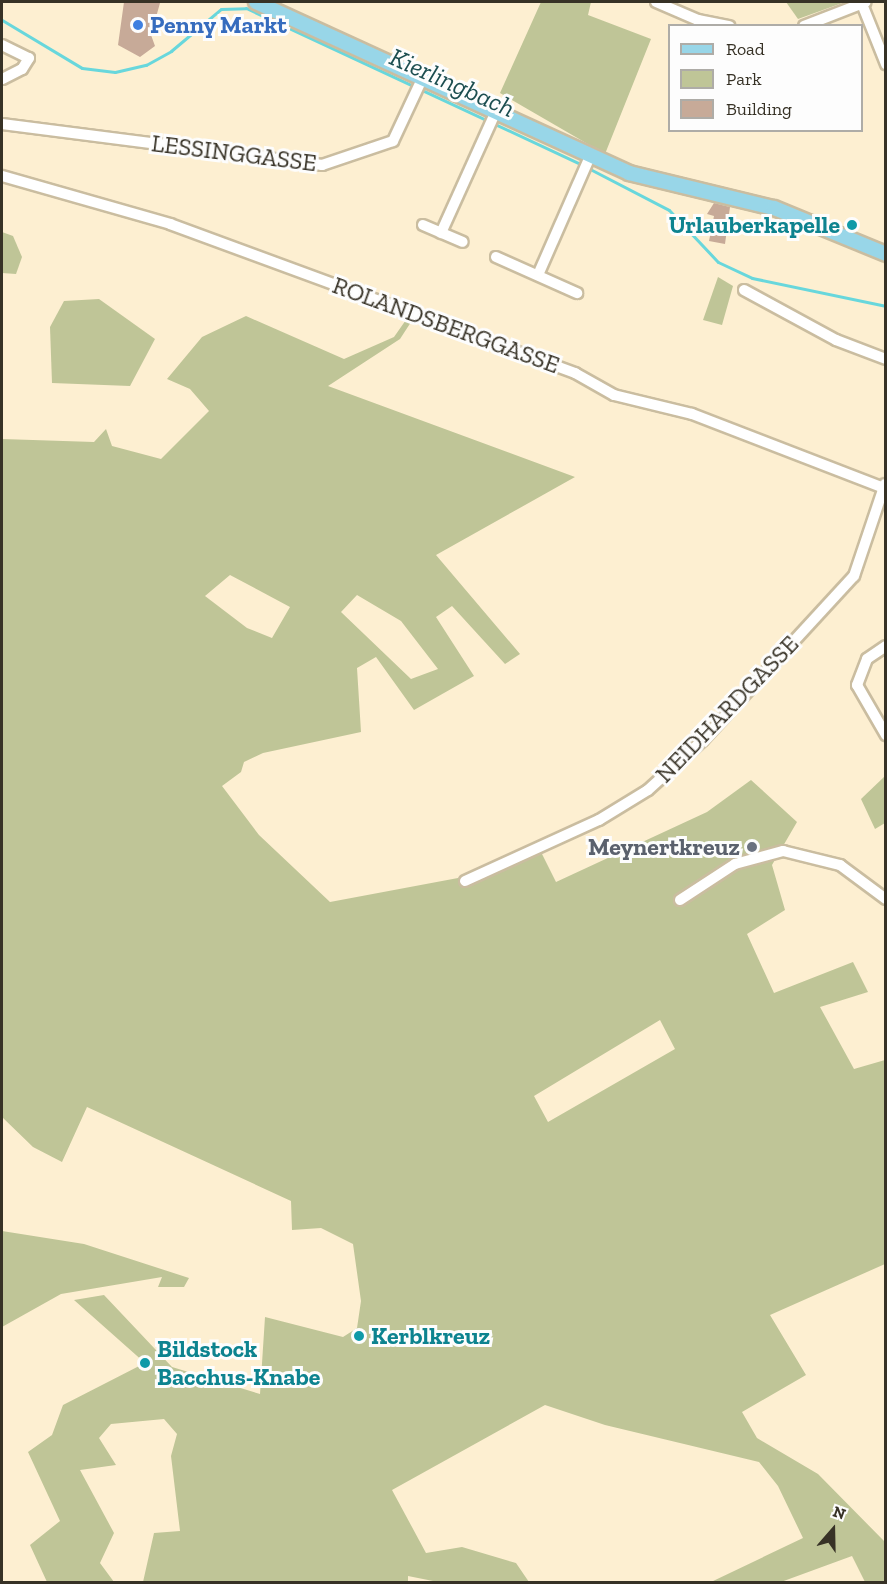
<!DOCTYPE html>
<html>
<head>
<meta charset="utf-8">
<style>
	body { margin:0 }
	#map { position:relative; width:887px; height:1584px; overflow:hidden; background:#fdefd1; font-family:"Zilla Slab",serif }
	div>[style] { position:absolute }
	.green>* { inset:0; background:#bfc597 }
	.stream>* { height:3px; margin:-1.5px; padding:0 1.5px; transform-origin:1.5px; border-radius:1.5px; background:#68d7dc }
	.building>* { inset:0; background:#c7aa98 }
	.roads { filter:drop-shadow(2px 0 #cabda0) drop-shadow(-2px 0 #cabda0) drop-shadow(0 2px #cabda0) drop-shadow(0 -2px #cabda0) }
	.minor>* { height:10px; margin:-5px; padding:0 5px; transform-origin:5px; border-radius:5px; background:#fff }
	.major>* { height:14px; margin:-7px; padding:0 7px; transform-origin:7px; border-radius:7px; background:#98d6e8 }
	.dots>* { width:16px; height:16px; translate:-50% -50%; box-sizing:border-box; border:3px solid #fdfdfd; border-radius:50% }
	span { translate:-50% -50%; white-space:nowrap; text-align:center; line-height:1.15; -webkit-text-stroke:6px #fdfdfd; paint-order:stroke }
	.shop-label { font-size:24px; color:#366cbe; font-weight:700 }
	.left { translate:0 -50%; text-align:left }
	.street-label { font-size:24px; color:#373226 }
	.culture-label { font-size:24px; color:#0d838f; font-weight:700 }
	.right { translate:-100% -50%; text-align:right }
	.worship-label { font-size:24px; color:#5b616d; font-weight:700 }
	.water-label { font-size:26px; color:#1c4e50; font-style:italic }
	.frame { position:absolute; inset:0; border:3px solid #373226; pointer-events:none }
	.legend { position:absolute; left:668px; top:24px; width:195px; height:108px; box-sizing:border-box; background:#fdfdfd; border:2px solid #aeaca7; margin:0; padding:8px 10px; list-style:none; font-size:18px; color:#373226 }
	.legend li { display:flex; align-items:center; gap:12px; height:30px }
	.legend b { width:30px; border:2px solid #aeaca7 }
	.north { position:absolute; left:803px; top:1500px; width:60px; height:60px; -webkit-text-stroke:4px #fdfdfd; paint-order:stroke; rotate:20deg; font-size:16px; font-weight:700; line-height:24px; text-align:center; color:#373226 }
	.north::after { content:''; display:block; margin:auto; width:21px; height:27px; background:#373226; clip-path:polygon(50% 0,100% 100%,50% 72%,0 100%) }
</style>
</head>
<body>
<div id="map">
	<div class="green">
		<i style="clip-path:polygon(541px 2px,591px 2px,588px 15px,651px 39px,605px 154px,500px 93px)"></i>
		<i style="clip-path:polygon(786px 2px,845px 2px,798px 19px)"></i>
		<i style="clip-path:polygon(2px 232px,13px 236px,22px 257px,16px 274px,2px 273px)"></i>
		<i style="clip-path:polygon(718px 277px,733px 286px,722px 325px,703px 320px)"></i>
		<i style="clip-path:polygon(99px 299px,155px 339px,130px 386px,52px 383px,50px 327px,64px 301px)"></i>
		<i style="clip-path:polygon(evenodd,246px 316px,344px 359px,394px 337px,408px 317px,413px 319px,400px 339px,328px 386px,575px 477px,436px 555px,520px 654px,505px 664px,452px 606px,436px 617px,474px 676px,414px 710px,376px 657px,357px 668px,361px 732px,263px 753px,244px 762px,241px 772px,222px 786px,259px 835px,330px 902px,458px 878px,540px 850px,556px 882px,707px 812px,751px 780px,797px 822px,772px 865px,785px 910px,747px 934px,774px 993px,853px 962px,868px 992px,820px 1007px,854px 1069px,885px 1060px,885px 1264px,770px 1315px,806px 1375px,742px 1412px,757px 1438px,818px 1474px,885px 1542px,885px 1582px,865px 1582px,852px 1556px,781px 1582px,711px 1582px,803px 1538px,778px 1486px,759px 1462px,605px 1425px,545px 1405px,392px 1490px,426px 1553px,462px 1547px,516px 1563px,529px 1582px,438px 1582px,408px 1576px,408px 1582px,143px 1582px,154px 1533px,180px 1531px,171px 1456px,177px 1434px,164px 1419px,111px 1424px,99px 1438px,116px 1465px,80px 1470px,114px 1533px,100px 1563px,114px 1582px,47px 1582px,30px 1545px,60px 1521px,28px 1452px,52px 1435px,63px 1405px,145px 1363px,74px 1300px,104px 1295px,172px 1367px,260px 1394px,265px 1317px,343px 1337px,357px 1328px,361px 1301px,353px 1244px,321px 1228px,292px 1230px,291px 1201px,87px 1107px,62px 1162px,33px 1147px,2px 1117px,2px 439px,94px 442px,106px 429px,112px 446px,161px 459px,209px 411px,190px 389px,167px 379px,202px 337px,246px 316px,230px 575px,290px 607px,272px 638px,247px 628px,205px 596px,230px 575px,246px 316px,357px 595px,401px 621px,438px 669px,411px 679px,341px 612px,357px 595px,246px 316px,660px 1020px,675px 1049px,548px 1122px,534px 1096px,660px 1020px)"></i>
		<i style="clip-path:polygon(885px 776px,885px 823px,875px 829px,861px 799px)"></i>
		<i style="clip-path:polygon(2px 1231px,84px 1244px,189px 1278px,184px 1287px,158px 1287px,162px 1277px,61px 1294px,2px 1327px)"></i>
	</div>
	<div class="stream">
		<i style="left:2px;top:20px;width:93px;rotate:31deg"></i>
		<i style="left:82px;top:68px;width:33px;rotate:7deg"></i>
		<i style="left:115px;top:72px;width:32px;rotate:-13deg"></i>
		<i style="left:146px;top:65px;width:29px;rotate:-29deg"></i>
		<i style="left:171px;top:51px;width:65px;rotate:-40deg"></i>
		<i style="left:221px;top:9px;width:25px;rotate:-2deg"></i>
		<i style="left:246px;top:8px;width:371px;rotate:25deg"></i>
		<i style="left:588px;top:168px;width:91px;rotate:27.4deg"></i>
		<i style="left:669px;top:210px;width:71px;rotate:46.7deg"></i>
		<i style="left:718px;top:262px;width:38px;rotate:25deg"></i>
		<i style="left:752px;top:278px;width:137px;rotate:11.8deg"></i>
	</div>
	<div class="building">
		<i style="clip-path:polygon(124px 2px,160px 3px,151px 35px,155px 46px,140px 57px,118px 45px)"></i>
		<i style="clip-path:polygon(714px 203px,730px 207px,725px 244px,709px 241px,714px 216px,707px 214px)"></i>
	</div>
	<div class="roads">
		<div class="minor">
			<i style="left:656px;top:2px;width:46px;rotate:23.2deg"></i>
			<i style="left:698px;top:20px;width:32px;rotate:11deg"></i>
			<i style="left:862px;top:4px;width:65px;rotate:68.2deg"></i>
			<i style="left:804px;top:26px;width:66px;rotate:-21.2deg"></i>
			<i style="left:2px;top:45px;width:30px;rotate:26deg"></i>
			<i style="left:29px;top:58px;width:13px;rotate:122deg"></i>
			<i style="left:22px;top:69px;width:22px;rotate:153deg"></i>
			<i style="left:2px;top:124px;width:323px;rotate:7.3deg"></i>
			<i style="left:322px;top:165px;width:75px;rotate:-18.7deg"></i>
			<i style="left:393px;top:141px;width:71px;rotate:-64.9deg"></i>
			<i style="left:2px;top:176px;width:175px;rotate:15.9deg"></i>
			<i style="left:170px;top:224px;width:432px;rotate:20.2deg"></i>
			<i style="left:575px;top:373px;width:45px;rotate:29.4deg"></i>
			<i style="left:614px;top:395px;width:80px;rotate:13.7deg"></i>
			<i style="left:692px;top:414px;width:208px;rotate:21.1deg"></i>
			<i style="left:423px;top:225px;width:43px;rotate:23deg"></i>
			<i style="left:441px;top:233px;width:136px;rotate:-65.7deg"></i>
			<i style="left:496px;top:257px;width:89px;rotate:24deg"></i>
			<i style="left:538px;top:275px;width:132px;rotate:-66.3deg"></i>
			<i style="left:744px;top:290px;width:105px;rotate:28.5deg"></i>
			<i style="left:836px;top:340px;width:53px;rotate:20.8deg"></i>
			<i style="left:886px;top:646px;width:23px;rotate:146deg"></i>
			<i style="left:867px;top:659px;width:28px;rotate:111deg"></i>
			<i style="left:857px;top:685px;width:58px;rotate:59.9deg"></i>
			<i style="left:465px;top:881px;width:147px;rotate:-24.5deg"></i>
			<i style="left:599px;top:820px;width:57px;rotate:-31.5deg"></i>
			<i style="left:648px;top:790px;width:74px;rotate:-42.3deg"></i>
			<i style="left:703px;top:740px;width:223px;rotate:-47.4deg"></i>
			<i style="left:854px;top:576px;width:97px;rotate:-71.4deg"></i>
			<i style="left:680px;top:900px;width:66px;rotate:-33.2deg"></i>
			<i style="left:735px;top:864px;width:50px;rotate:-15.2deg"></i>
			<i style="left:783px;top:851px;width:59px;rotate:13.8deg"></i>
			<i style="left:840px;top:865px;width:57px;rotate:36.5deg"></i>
		</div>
		<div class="major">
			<i style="left:256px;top:2px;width:410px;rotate:24.6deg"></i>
			<i style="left:629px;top:173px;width:149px;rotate:13.6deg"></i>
			<i style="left:774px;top:208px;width:121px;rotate:22.3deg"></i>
		</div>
	</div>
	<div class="dots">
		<i style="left:138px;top:25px;background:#3f7fe0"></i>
		<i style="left:852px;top:225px;background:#0f9aa8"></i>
		<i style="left:752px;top:847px;background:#6b7280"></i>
		<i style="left:359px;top:1336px;background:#0f9aa8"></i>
		<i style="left:145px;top:1363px;background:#0f9aa8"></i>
	</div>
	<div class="shop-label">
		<span class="left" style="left:150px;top:25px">Penny Markt</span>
	</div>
	<div class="street-label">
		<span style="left:234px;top:153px;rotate:7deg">LESSINGGASSE</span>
		<span style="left:446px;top:325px;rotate:20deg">ROLANDSBERGGASSE</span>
		<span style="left:727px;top:709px;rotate:-46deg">NEIDHARDGASSE</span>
	</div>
	<div class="culture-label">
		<span class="right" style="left:840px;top:225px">Urlauberkapelle</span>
		<span class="left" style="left:371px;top:1336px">Kerblkreuz</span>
		<span class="left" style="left:157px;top:1363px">Bildstock<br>Bacchus-Knabe</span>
	</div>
	<div class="worship-label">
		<span class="right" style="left:740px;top:847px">Meynertkreuz</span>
	</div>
	<div class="water-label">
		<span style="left:452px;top:83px;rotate:24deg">Kierlingbach</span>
	</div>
	<div class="frame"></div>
	<ul class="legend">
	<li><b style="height:8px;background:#98d6e8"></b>Road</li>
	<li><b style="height:16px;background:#bfc597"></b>Park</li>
	<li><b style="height:16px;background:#c7aa98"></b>Building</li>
	</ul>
	<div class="north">N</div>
</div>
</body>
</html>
